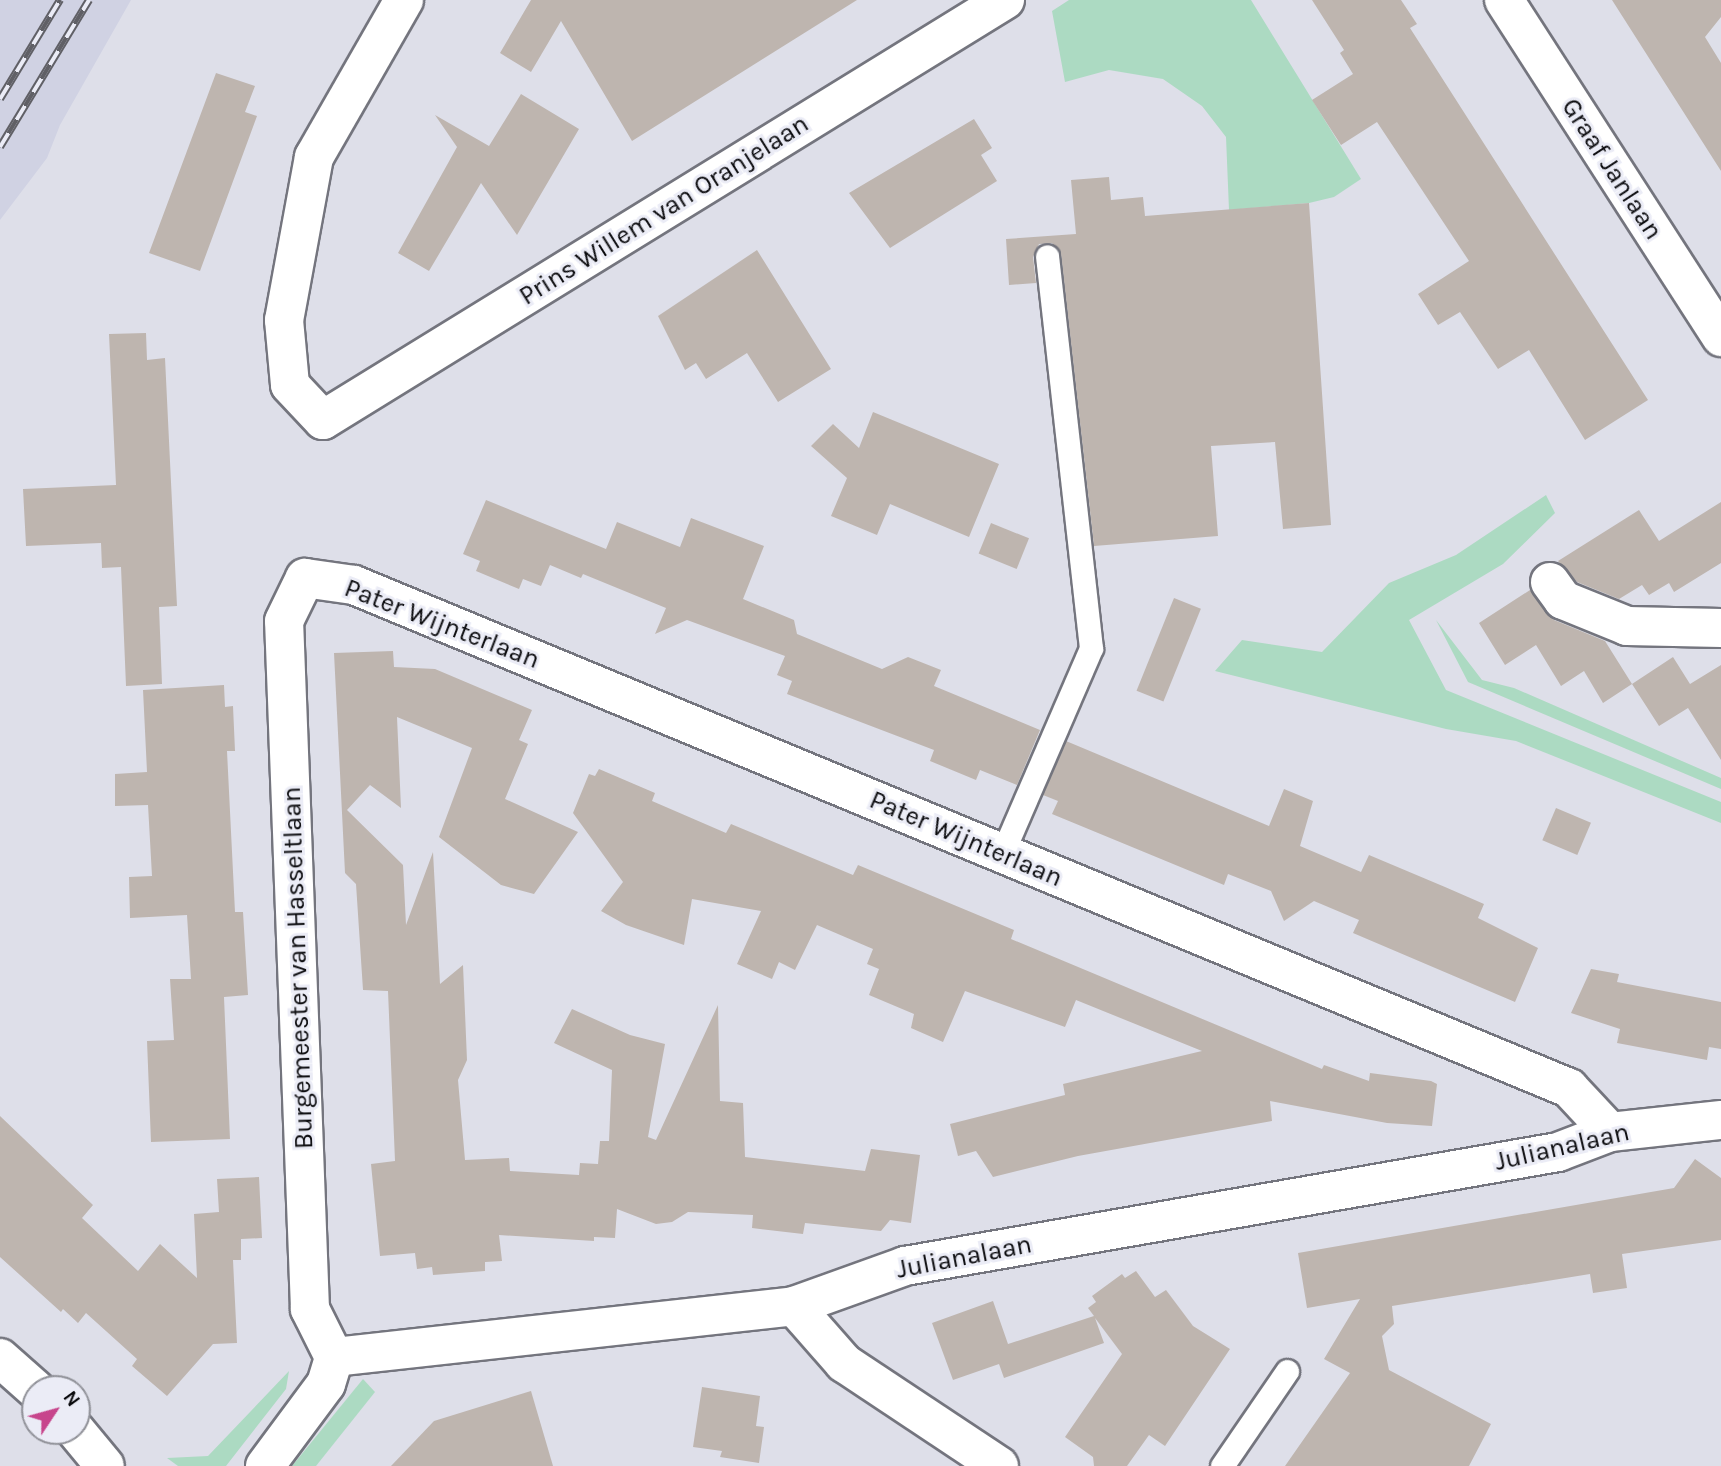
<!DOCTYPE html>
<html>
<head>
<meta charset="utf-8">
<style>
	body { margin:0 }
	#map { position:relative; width:1721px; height:1466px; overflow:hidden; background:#dedfe9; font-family:Karla,sans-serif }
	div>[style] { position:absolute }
	.built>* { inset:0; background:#d0d2e3 }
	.green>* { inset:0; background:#acdac2 }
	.building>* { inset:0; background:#beb5af; transform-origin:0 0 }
	.roads { filter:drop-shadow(2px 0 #74757e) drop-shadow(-2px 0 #74757e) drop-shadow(0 2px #74757e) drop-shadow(0 -2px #74757e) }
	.lane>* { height:23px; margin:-11.5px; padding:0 11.5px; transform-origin:11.5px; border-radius:11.5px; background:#fff }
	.street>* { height:38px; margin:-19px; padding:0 19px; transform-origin:19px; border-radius:19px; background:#fff }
	.rail>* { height:8px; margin-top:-4px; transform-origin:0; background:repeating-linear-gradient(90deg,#ebecf6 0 16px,#606066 0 32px); box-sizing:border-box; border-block:2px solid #606066 }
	span { translate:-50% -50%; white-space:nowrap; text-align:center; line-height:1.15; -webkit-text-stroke:6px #ebecf6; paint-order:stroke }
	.street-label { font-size:26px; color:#0b0b0e }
	.north { position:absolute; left:21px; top:1375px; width:70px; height:70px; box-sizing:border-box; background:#ebecf6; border:2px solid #919299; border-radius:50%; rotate:54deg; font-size:19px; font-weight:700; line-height:28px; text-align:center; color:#0b0b0e }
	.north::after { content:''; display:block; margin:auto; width:24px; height:32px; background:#c7458c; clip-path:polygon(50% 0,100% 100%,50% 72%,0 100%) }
</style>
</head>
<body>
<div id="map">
	<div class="built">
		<i style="clip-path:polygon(0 0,131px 0,60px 125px,47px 158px,0 220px)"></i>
	</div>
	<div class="green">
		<i style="clip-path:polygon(1069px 0,1251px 0,1361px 179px,1334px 197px,1309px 203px,1229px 210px,1226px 137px,1202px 106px,1163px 79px,1109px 70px,1065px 82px,1052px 11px)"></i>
		<i style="clip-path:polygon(1546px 495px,1555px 513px,1503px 564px,1409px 620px,1446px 690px,1721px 802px,1721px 823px,1516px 741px,1446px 729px,1215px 671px,1242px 640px,1322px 652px,1389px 583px,1456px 555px)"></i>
		<i style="clip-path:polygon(1436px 620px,1482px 680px,1514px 688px,1721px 778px,1721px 789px,1468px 682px)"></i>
		<i style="clip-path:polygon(289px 1371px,286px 1389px,226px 1466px,178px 1466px,167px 1458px,208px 1456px)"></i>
		<i style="clip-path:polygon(363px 1379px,375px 1392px,316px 1466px,292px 1466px)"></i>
	</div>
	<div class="building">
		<i style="clip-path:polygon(531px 0,857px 0,632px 141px,561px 21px,531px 72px,500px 53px)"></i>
		<i style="clip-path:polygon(1312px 0,1401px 0,1417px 24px,1410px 28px,1648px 400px,1585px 440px,1529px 350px,1498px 369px,1460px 312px,1438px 325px,1418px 294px,1469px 261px,1377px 122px,1341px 145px,1312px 100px,1353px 74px,1340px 53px,1344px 50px)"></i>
		<i style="clip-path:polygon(1612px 0,1721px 0,1721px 17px,1705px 37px,1721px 63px,1721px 171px)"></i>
		<i style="clip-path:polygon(216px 73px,255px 86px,245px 112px,257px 116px,200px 271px,149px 253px)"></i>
		<i style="clip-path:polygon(521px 94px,579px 129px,517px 235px,481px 183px,429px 271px,398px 253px,457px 147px,435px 115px,489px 146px)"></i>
		<i style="clip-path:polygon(974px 119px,992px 148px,981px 155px,997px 181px,890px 248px,849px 193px)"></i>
		<i style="clip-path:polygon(1109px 177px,1111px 200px,1143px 197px,1145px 216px,1309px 203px,1331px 525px,1283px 529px,1275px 442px,1211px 446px,1218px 536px,1094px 546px,1061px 254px,1052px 243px,1039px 244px,1033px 257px,1036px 283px,1009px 285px,1006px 239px,1076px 234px,1071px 180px)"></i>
		<i style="clip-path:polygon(757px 250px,831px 369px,778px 402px,747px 353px,706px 379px,696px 363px,685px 370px,658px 316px)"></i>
		<i style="clip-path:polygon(146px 333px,147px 360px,165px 358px,177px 606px,159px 607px,162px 684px,126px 686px,121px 567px,102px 568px,101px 543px,26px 546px,23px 489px,116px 485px,109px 334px)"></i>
		<i style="clip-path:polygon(873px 412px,999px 464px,969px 537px,890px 504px,877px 535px,831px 516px,847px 478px,811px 446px,833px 424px,859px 448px)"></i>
		<i style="clip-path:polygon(486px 500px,606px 549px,617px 522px,680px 547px,691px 518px,764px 546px,743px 599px,794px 620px,797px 634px,882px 669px,908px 657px,941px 670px,934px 686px,1040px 730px,1017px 785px,980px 770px,976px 780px,930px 761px,934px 750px,787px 694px,792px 681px,777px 675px,785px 656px,687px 620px,655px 634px,666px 608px,583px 574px,581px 578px,550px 565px,541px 586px,523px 579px,519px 589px,476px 571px,480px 561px,463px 554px)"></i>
		<i style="clip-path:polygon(1721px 502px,1721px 563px,1674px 592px,1669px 583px,1649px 595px,1642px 585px,1619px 599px,1577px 582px,1558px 561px,1639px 510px,1659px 541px)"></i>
		<i style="left:991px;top:523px;width:41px;height:33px;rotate:22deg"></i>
		<i style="clip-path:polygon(1530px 590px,1554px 620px,1605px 641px,1632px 684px,1603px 703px,1584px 671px,1561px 686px,1536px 645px,1505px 665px,1479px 623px)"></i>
		<i style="left:1174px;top:598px;width:29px;height:100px;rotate:22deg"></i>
		<i style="clip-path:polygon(393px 651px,394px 667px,435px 669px,532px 710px,519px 740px,528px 744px,505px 799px,578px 832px,534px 894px,501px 885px,439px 837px,472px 748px,397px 717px,401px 808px,370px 785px,347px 810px,403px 865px,406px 925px,433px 852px,440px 984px,463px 965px,467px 1060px,458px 1080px,465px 1160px,509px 1158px,510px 1171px,579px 1175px,580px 1163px,598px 1164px,600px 1141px,609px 1141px,612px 1070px,554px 1043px,572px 1009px,630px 1035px,665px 1044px,648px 1137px,656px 1140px,718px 1005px,720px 1101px,743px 1103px,745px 1157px,865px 1171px,871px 1149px,920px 1155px,911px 1223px,890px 1220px,881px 1231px,805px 1223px,803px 1234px,752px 1228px,753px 1215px,688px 1212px,672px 1222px,656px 1224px,617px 1209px,615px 1238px,594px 1237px,594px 1241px,499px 1235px,502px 1261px,485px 1262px,485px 1271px,433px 1275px,432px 1267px,417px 1269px,415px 1253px,380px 1256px,371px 1164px,395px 1161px,388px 991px,363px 990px,356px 884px,345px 873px,334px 653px)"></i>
		<i style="clip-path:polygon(1673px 657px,1690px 684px,1721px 665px,1721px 760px,1688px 708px,1659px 726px,1632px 684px)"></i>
		<i style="clip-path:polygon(224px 685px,225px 707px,233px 706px,235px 751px,227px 751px,235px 912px,243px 912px,248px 995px,224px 997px,230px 1139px,151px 1142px,147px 1041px,174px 1040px,170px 979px,191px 979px,187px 915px,130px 918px,129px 877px,152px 876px,148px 805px,115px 806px,115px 774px,147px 772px,143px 690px)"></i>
		<i style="clip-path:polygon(1066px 741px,1269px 826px,1284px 789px,1313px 801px,1300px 846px,1361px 872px,1369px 855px,1445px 887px,1484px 904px,1478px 918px,1538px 948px,1515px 1002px,1353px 933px,1359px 920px,1314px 901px,1284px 921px,1271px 891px,1228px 874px,1224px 885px,1052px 814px,1058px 801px,1043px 795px)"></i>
		<i style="clip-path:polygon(599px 769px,655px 793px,652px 801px,726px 833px,731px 824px,853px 875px,858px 865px,1014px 930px,1011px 939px,1322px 1069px,1324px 1065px,1369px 1081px,1370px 1073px,1431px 1081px,1437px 1084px,1432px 1126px,1387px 1123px,1270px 1101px,1272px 1121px,1078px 1156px,993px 1177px,976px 1151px,958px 1156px,950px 1124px,1065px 1095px,1063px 1084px,1202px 1051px,1076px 1000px,1065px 1027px,965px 991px,943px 1042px,911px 1028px,914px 1014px,869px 995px,879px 969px,867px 964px,873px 949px,817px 925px,795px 970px,779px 962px,772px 979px,737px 964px,761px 911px,692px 899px,684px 945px,626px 925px,601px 911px,623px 882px,573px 813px,589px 774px,595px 776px)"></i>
		<i style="left:1556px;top:808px;width:38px;height:35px;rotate:23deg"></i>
		<i style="clip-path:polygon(1591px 969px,1619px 974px,1617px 982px,1721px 1002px,1721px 1049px,1709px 1047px,1707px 1060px,1617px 1043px,1620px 1029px,1571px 1013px)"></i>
		<i style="clip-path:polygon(0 1116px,93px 1205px,82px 1218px,138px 1271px,160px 1244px,197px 1278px,194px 1214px,219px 1212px,217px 1179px,259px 1177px,262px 1238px,241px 1239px,241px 1260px,233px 1260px,237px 1343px,213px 1344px,167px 1396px,132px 1366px,137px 1359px,86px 1313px,78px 1323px,63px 1309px,61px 1312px,0 1257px)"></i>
		<i style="clip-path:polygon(1695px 1159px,1721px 1178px,1721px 1240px,1622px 1254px,1627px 1288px,1593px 1293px,1590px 1274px,1392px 1306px,1394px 1324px,1382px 1336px,1389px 1370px,1491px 1424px,1469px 1466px,1285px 1466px,1350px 1373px,1324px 1359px,1360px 1299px,1307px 1308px,1298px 1253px,1674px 1188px)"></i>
		<i style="clip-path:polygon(1136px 1271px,1155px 1297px,1166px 1290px,1193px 1326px,1230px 1349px,1165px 1446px,1149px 1435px,1127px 1466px,1094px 1466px,1093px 1457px,1065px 1437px,1122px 1354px,1095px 1318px,1104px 1343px,1004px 1378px,999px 1364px,953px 1380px,932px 1323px,993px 1301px,1008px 1344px,1094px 1316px,1088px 1308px,1096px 1302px,1092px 1296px,1122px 1274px,1125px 1278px)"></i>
		<i style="clip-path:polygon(702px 1387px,760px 1396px,756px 1426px,764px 1427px,759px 1463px,720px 1457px,722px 1451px,693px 1447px)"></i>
		<i style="clip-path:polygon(531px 1391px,553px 1466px,391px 1466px,434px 1421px)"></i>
	</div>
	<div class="roads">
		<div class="lane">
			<i style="left:1002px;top:854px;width:224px;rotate:-66.6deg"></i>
			<i style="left:1091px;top:648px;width:394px;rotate:-96.4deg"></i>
			<i style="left:1222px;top:1466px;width:115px;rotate:-55.6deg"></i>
		</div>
		<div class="street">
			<i style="left:404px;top:0;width:181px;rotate:119.8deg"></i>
			<i style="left:314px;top:157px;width:166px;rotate:100.4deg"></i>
			<i style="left:284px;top:320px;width:65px;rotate:84.7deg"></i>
			<i style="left:290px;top:385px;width:48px;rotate:46.7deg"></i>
			<i style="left:323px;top:420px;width:801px;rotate:-31.63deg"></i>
			<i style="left:1504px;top:0;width:401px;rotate:57.2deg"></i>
			<i style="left:1550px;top:582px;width:22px;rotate:54deg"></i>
			<i style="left:1563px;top:600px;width:69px;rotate:22.1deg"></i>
			<i style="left:1627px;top:626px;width:94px;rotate:1.2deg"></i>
			<i style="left:794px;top:1306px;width:76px;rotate:48.7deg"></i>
			<i style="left:844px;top:1363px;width:186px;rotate:33.6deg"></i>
			<i style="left:334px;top:1357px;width:54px;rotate:-116.6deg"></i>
			<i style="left:310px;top:1309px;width:688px;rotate:-92.16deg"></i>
			<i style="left:284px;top:621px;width:48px;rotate:-64deg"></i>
			<i style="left:305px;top:578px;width:49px;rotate:8.1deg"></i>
			<i style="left:354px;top:585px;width:1315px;rotate:22.49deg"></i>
			<i style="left:1569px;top:1088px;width:60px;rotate:47deg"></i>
			<i style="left:334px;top:1357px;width:463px;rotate:-6.3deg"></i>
			<i style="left:794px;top:1306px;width:118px;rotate:-19.8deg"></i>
			<i style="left:905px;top:1266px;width:663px;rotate:-9.9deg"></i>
			<i style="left:1558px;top:1152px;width:56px;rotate:-21deg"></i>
			<i style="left:1610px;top:1132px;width:112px;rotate:-6.2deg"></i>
			<i style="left:0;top:1358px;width:47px;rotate:41.5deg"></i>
			<i style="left:76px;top:1431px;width:45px;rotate:50.4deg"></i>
			<i style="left:265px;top:1466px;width:102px;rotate:-53.4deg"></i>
			<i style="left:326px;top:1384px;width:28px;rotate:-73deg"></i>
		</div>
	</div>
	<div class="rail">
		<i style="left:0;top:99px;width:116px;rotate:-58.8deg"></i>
		<i style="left:0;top:147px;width:172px;rotate:-58.8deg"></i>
	</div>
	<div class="street-label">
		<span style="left:1612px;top:169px;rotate:57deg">Graaf Janlaan</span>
		<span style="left:664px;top:210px;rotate:-32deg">Prins Willem van Oranjelaan</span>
		<span style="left:442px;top:624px;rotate:21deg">Pater Wijnterlaan</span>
		<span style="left:966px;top:839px;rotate:23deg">Pater Wijnterlaan</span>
		<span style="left:298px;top:968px;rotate:-92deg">Burgemeester van Hasseltlaan</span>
		<span style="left:1562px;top:1147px;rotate:-13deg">Julianalaan</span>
		<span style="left:964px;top:1257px;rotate:-11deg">Julianalaan</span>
	</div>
	<div class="north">N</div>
</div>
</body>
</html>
